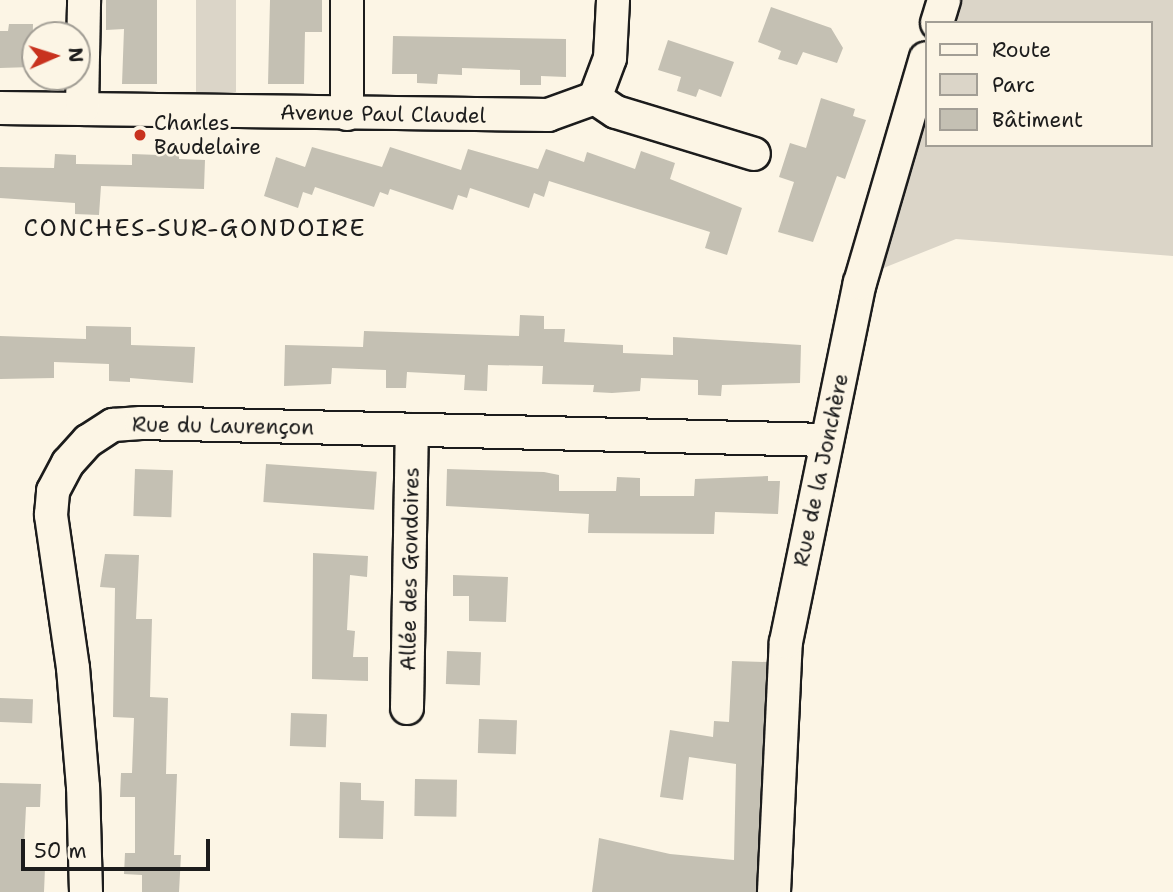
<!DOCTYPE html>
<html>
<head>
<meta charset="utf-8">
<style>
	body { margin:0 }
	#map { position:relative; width:1173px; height:892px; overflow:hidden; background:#fcf5e5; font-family:"Shantell Sans",sans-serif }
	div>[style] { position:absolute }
	.green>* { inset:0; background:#dbd5c8; transform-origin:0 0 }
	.building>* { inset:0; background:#c4c0b3; transform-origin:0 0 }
	.roads { filter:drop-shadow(2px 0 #1c1c1c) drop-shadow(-2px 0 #1c1c1c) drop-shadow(0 2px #1c1c1c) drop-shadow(0 -2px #1c1c1c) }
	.minor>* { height:32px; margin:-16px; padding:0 16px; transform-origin:16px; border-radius:16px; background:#fcf5e5 }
	.dots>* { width:19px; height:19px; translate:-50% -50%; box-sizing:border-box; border:4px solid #fcf5e5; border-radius:50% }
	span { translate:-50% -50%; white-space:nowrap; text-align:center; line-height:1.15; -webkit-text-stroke:5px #fcf5e5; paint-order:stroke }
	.street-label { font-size:21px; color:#1c1c1c }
	.poi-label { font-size:21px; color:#1c1c1c }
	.left { translate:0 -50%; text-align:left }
	.quarter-label { font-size:24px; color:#1c1c1c; letter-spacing:2px }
	.legend { position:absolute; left:925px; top:21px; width:228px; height:126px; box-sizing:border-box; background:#fcf5e5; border:2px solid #a29e95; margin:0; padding:9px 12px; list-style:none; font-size:21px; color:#1c1c1c }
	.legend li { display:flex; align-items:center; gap:14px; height:35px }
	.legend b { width:35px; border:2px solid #a29e95 }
	.north { position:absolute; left:21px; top:21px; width:70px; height:70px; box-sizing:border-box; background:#fcf5e5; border:2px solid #a29e95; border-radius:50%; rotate:87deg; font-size:19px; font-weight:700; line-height:28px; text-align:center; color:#1c1c1c }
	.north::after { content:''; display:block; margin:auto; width:24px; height:32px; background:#c8321e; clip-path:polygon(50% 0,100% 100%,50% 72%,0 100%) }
	.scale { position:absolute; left:21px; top:839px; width:189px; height:32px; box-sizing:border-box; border:4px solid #1c1c1c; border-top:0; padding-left:9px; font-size:21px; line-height:24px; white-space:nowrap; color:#1c1c1c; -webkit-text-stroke:5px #fcf5e5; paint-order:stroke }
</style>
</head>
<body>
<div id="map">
	<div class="green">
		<i style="left:196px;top:0;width:40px;height:92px"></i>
		<i style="clip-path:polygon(960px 0,1173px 0,1173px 256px,956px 239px,876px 271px,926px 109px,926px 145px,1150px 145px,1150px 23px,953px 23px)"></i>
	</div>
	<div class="building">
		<i style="clip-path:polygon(106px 0,157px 0,157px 84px,122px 84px,124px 29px,106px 30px)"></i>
		<i style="clip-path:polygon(270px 0,322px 0,322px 32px,305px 32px,304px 84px,268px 84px)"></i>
		<i style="clip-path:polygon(771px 7px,831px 28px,843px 48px,837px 63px,803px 52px,797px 65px,778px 59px,781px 51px,758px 42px)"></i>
		<i style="clip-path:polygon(9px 24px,33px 24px,32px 67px,0 68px,0 31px,8px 31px)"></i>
		<i style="clip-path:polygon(393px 36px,566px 39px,566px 77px,541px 76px,541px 85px,520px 85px,520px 70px,462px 68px,462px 75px,438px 74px,437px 84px,417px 83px,417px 74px,392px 74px)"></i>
		<i style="clip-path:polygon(668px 40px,734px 62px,721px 97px,699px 89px,696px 97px,677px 91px,681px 77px,658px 70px)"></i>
		<i style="clip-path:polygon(821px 98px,855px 109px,853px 116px,866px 120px,845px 179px,837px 176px,813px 242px,778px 232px,794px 182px,779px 177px,790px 143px,806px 148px)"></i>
		<i style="clip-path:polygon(159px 145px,179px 146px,179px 159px,205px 160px,204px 189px,101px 186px,99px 215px,75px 214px,75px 203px,0 198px,0 167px,54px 168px,55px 154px,76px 155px,76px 164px,132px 165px,132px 154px,159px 155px)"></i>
		<i style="clip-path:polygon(312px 147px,382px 167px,390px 147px,461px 170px,468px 149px,538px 169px,546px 149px,584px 162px,587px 152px,635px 169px,641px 151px,675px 163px,670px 179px,742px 208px,727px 255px,705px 248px,710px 232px,549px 181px,544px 197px,534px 193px,529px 208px,470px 188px,467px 198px,458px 195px,453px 210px,390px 189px,388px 195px,380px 192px,374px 207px,315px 187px,312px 195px,303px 192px,298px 208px,264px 196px,276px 157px,305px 167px)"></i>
		<i style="clip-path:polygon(520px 315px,544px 316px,544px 329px,565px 329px,564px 342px,623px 345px,623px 353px,673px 355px,673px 337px,801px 345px,800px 383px,722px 385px,721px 396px,698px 395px,698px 380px,641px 378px,640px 391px,612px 393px,593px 392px,594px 385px,542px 384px,543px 366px,488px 365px,487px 391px,464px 390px,465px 375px,407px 372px,406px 388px,386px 388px,386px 370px,332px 368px,331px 384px,284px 386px,285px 345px,363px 347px,364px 331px,519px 336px)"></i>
		<i style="clip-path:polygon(86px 326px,131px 327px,131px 345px,195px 347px,193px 383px,130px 378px,130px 382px,109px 381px,109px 364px,54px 362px,54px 378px,0 379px,0 336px,86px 339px)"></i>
		<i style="left:266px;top:464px;width:111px;height:38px;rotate:4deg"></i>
		<i style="left:135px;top:469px;width:38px;height:47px;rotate:2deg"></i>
		<i style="clip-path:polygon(447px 469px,544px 472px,559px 475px,559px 491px,616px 491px,617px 477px,640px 478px,640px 496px,694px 496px,695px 479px,768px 476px,768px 481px,780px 481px,778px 514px,715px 512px,714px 534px,588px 533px,589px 514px,446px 506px)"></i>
		<i style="clip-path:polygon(313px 553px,368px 556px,367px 577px,350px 575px,347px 630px,355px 631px,353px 657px,368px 657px,368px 681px,312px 679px)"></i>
		<i style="clip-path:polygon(105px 554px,139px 555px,136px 619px,152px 619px,150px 697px,168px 698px,166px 774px,177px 774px,174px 855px,181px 855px,179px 892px,142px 892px,142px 875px,124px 874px,125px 853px,135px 853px,135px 797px,120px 797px,121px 773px,132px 773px,134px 718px,113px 717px,115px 588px,100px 587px)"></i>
		<i style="clip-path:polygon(453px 575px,508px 577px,506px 622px,469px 621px,469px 596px,453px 596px)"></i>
		<i style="left:447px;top:651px;width:34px;height:33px;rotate:2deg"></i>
		<i style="clip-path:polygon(732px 661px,767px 662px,756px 892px,592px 892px,599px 838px,670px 854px,734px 860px,736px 764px,689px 757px,683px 800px,660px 797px,670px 730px,713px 737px,714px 721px,729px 722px)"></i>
		<i style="left:0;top:698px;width:33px;height:24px;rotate:2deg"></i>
		<i style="left:291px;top:713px;width:36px;height:33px;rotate:2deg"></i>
		<i style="left:479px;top:719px;width:38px;height:34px;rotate:2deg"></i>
		<i style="left:415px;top:779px;width:42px;height:37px;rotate:1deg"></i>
		<i style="clip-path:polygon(340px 782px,361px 783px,361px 800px,384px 801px,383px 839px,339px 838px)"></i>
		<i style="clip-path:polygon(0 783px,41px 784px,40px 807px,26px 807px,23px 868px,45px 868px,44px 892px,0 892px)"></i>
	</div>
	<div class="roads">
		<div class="minor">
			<i style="left:347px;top:0;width:114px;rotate:90deg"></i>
			<i style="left:937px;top:23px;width:24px;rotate:-73deg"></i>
			<i style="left:595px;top:98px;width:25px;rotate:34deg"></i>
			<i style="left:616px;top:112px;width:144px;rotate:16.9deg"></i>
			<i style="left:595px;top:98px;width:43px;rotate:-69.4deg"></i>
			<i style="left:610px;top:58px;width:58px;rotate:-87deg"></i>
			<i style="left:0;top:108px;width:548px;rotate:0.73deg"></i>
			<i style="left:548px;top:115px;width:50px;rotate:-19.9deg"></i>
			<i style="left:82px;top:109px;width:109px;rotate:-88.9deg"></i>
			<i style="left:407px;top:708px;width:278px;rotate:-89deg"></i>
			<i style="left:86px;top:892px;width:105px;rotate:-91.6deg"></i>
			<i style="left:83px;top:787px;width:119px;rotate:-94.8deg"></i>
			<i style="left:73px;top:668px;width:155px;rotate:-98.2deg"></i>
			<i style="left:51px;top:515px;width:24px;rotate:-85deg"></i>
			<i style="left:53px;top:491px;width:32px;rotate:-62deg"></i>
			<i style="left:68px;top:463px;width:30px;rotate:-48deg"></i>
			<i style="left:88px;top:441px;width:30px;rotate:-33deg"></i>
			<i style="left:113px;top:425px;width:28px;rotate:-4deg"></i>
			<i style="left:141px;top:423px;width:685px;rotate:1.42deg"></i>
			<i style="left:774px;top:892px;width:250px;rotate:-87.3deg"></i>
			<i style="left:786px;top:642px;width:367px;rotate:-78.4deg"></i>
			<i style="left:860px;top:283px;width:234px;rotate:-73.7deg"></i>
		</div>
	</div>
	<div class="dots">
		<i style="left:140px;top:135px;background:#c8321e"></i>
	</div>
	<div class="street-label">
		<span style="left:383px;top:114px;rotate:1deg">Avenue Paul Claudel</span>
		<span style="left:223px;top:426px;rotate:1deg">Rue du Laurençon</span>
		<span style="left:821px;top:470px;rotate:-78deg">Rue de la Jonchère</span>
		<span style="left:410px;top:569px;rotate:-89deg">Allée des Gondoires</span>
	</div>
	<div class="poi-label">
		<span class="left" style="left:154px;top:135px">Charles<br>Baudelaire</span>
	</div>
	<div class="quarter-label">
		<span style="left:195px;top:229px">CONCHES-SUR-GONDOIRE</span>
	</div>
	<ul class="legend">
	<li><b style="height:9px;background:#fcf5e5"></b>Route</li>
	<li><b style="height:19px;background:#dbd5c8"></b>Parc</li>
	<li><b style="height:19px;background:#c4c0b3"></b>Bâtiment</li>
	</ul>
	<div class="north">N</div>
	<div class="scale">50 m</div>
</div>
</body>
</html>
